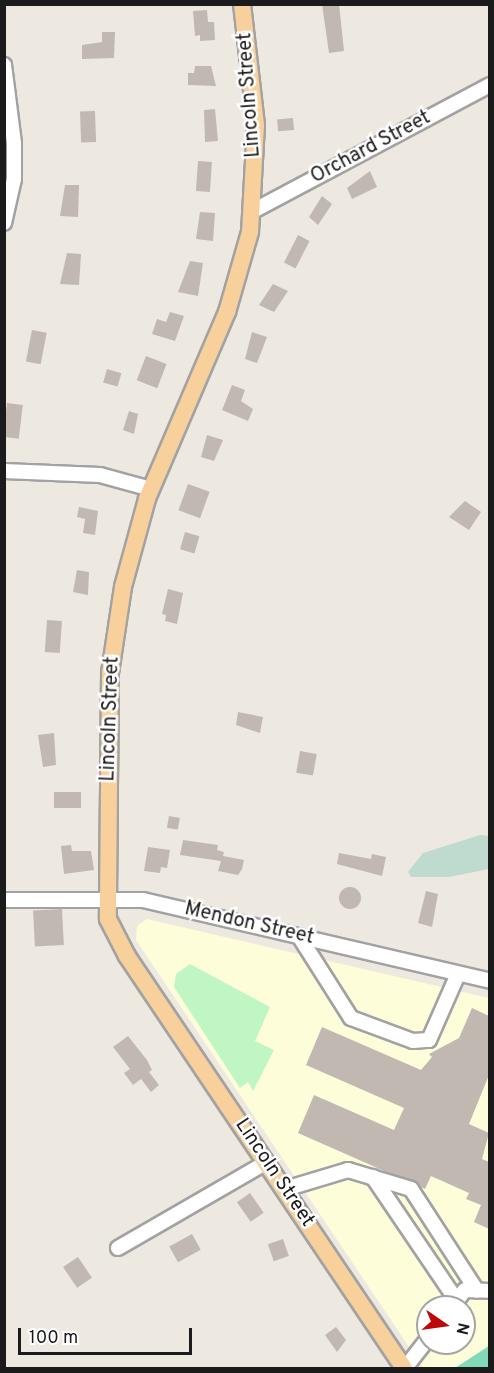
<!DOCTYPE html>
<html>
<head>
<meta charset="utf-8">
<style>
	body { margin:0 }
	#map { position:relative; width:494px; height:1373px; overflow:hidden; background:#ede9e1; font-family:Overpass,sans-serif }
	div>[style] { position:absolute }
	.education>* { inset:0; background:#fdfdda }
	.wetland>* { inset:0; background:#bfdace }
	.park>* { inset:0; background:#bff6c3 }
	.pitch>* { inset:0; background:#82d9b7 }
	.building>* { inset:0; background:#c1b8b1; transform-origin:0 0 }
	.round { border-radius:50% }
	.roads { filter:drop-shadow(2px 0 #a2a2a2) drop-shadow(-2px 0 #a2a2a2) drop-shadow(0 2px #a2a2a2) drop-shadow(0 -2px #a2a2a2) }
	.minor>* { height:14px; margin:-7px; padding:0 7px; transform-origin:7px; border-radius:7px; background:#fff }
	.major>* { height:16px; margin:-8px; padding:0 8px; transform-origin:8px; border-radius:8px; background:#f7d09c }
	span { translate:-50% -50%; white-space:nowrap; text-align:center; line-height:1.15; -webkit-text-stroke:5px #fff; paint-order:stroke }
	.street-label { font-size:20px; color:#1b1b1b }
	.frame { position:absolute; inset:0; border:6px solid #1b1b1b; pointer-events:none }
	.north { position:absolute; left:416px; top:1295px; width:60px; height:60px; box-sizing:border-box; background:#fff; border:2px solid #a4a4a4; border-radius:50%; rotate:103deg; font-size:16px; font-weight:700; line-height:24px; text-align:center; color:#1b1b1b }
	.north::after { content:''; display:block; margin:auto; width:21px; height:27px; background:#bf0809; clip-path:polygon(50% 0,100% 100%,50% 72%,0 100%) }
	.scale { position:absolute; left:18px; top:1328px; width:174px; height:27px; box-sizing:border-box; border:3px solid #1b1b1b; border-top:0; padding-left:8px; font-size:18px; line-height:21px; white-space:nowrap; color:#1b1b1b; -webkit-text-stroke:4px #fff; paint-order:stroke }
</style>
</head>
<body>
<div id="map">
	<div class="education">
		<i style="clip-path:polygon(evenodd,147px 919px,489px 998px,489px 1368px,423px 1368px,136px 940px,137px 926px,147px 919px,428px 1307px,464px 1307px,464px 1343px,428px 1343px,428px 1307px)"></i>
	</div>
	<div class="wetland">
		<i style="clip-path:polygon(480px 835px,489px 836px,489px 869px,449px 877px,411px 877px,408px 872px,423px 853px)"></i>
	</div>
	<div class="park">
		<i style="clip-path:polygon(190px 964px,270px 1007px,255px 1041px,274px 1050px,253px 1091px,248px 1082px,240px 1088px,174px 987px,176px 974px)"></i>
	</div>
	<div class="pitch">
		<i style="clip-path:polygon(489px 1346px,489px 1368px,455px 1368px)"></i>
	</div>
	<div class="building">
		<i style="clip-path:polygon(322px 4px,339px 4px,344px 51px,329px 53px)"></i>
		<i style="clip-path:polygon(207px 10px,208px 22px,214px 22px,215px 40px,200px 41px,200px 35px,195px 36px,193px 11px)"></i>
		<i style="clip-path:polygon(102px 32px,115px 32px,114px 58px,82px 59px,82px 45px,102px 42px)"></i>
		<i style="clip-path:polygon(195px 66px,211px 66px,216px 86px,188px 85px,188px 73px,194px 73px)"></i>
		<i style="clip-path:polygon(215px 109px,218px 141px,205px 142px,204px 110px)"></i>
		<i style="left:95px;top:111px;width:31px;height:15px;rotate:88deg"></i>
		<i style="left:293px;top:118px;width:12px;height:16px;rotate:85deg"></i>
		<i style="left:198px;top:161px;width:14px;height:30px;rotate:4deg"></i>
		<i style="clip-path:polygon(370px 171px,377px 187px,352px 199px,347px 188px)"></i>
		<i style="clip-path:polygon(65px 185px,79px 185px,78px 217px,60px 216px)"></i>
		<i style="clip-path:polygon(322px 196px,332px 204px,318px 225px,309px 217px)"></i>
		<i style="clip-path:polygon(200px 212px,215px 213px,213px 241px,196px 239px)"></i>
		<i style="left:298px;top:235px;width:13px;height:31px;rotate:27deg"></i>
		<i style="clip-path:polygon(67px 253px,81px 254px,79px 285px,60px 284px)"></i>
		<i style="clip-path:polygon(190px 261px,203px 263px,198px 296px,178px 292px)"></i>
		<i style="clip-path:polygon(273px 284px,288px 291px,274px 312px,259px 305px)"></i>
		<i style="clip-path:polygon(170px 312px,184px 316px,175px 341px,152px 334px,157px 319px,166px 322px)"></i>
		<i style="left:32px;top:330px;width:15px;height:32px;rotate:11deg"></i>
		<i style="clip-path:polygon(252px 332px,267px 337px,257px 363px,245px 359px)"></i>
		<i style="left:146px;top:356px;width:22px;height:26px;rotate:21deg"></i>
		<i style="left:107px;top:369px;width:15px;height:14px;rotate:16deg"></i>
		<i style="clip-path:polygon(232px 385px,245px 390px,241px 401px,253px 409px,248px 421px,222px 410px)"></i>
		<i style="left:7px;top:403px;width:16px;height:34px;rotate:7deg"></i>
		<i style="clip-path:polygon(129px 411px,138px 414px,134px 434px,123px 430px)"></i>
		<i style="clip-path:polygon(207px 435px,223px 440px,214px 461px,201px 457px)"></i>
		<i style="left:188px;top:484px;width:23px;height:28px;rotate:20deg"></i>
		<i style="clip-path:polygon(465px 501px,481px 512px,469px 530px,449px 517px)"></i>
		<i style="clip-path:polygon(79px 507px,98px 511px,95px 535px,83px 533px,85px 519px,77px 517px)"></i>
		<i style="left:185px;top:532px;width:15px;height:18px;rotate:16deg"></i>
		<i style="clip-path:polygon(77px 570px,89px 572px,88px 595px,73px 592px)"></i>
		<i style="clip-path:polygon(168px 589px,183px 593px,177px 624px,165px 621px,166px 615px,162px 614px)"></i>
		<i style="left:47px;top:620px;width:15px;height:32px;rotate:4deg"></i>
		<i style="clip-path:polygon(238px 712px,263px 717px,260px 733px,236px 725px)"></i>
		<i style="clip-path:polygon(54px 733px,56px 765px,43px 767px,38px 735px)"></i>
		<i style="left:300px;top:751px;width:17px;height:22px;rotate:10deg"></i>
		<i style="left:54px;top:792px;width:27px;height:16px"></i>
		<i style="left:169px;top:816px;width:11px;height:12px;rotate:10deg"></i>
		<i style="clip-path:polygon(183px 840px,218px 845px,217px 850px,224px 852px,223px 856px,244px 860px,242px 869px,238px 875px,218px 871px,221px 861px,180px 855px)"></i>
		<i style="clip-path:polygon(71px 845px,72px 851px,91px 851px,94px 870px,64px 874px,61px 846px)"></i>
		<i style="clip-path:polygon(148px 847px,170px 850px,167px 868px,161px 867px,160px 873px,144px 871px)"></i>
		<i style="clip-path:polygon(339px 853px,371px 859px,372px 854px,386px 857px,382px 876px,337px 864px)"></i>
		<i class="round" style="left:339px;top:887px;width:22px;height:22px"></i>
		<i style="clip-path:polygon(426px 891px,438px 894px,432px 927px,418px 923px)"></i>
		<i style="left:62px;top:909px;width:36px;height:29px;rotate:87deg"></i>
		<i style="clip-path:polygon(472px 1008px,489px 1016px,489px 1075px,469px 1124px,489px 1133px,482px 1159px,489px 1162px,489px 1229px,474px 1222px,481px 1205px,466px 1199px,469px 1193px,431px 1176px,425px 1189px,298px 1133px,314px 1095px,394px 1130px,404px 1108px,306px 1065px,322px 1027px,421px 1070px,432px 1057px,429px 1054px,459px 1038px)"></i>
		<i style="clip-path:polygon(128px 1036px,147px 1060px,152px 1070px,149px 1072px,159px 1085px,151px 1092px,141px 1079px,133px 1085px,124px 1073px,130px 1069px,113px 1047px)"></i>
		<i style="left:250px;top:1193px;width:24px;height:16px;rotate:55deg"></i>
		<i style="left:192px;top:1234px;width:18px;height:26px;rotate:61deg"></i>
		<i style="left:283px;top:1239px;width:18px;height:16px;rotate:71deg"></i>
		<i style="left:78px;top:1257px;width:25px;height:18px;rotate:56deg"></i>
		<i style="clip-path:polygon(336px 1327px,346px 1340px,337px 1352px,325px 1335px)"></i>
	</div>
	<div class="roads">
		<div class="minor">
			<i style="left:4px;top:65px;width:79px;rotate:82.7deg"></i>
			<i style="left:14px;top:143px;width:36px;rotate:90deg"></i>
			<i style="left:14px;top:179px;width:45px;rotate:102.8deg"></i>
			<i style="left:253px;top:211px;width:268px;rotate:-28deg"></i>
			<i style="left:4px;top:471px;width:96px;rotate:2.4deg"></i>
			<i style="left:100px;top:475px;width:53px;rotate:15.4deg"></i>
			<i style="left:4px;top:900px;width:139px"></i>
			<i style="left:143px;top:900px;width:356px;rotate:13.1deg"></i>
			<i style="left:299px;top:936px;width:97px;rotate:57.6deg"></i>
			<i style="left:351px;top:1018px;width:66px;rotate:20.4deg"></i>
			<i style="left:413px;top:1041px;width:16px;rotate:-4deg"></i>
			<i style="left:429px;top:1040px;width:72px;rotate:-66.3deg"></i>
			<i style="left:373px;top:1177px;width:150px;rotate:55.9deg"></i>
			<i style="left:285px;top:1189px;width:66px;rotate:-16.8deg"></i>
			<i style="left:348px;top:1170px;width:66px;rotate:16.8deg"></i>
			<i style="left:411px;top:1189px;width:121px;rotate:57.1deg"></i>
			<i style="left:118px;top:1248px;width:172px;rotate:-30deg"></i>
			<i style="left:452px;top:1307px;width:21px;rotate:-53deg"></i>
			<i style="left:465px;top:1290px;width:25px;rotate:2deg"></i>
			<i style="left:405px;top:1368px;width:37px;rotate:-52deg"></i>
		</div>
		<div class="major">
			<i style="left:242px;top:4px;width:122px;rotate:83.4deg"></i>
			<i style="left:256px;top:125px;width:107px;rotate:93.2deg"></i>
			<i style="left:250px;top:232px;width:83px;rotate:106deg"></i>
			<i style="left:227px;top:312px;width:203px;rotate:113.2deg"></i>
			<i style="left:147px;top:499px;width:91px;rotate:105.3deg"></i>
			<i style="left:123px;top:587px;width:87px;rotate:98.6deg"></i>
			<i style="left:110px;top:673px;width:246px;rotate:90.5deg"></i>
			<i style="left:108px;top:919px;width:42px;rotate:62.8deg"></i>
			<i style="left:127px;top:956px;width:496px;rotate:56.1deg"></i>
		</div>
	</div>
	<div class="street-label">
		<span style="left:250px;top:95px;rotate:-94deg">Lincoln Street</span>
		<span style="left:371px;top:148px;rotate:-28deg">Orchard Street</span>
		<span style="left:111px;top:719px;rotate:-88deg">Lincoln Street</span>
		<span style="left:249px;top:924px;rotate:13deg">Mendon Street</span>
		<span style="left:274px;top:1173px;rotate:56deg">Lincoln Street</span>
	</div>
	<div class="frame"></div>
	<div class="north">N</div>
	<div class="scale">100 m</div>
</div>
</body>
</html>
